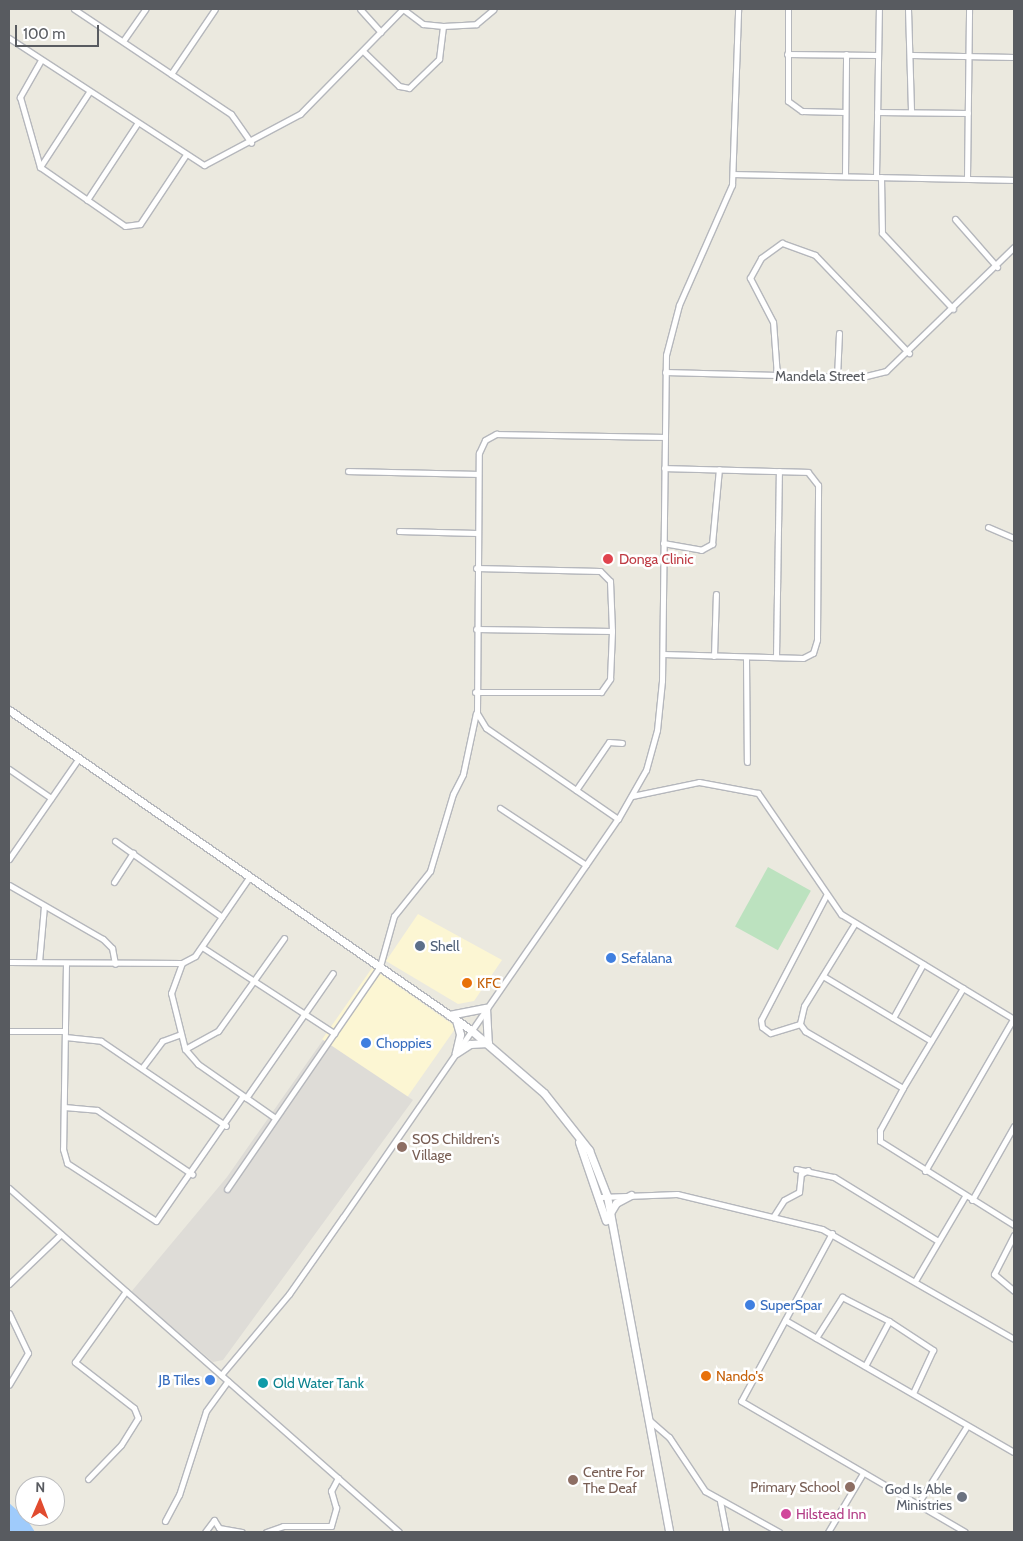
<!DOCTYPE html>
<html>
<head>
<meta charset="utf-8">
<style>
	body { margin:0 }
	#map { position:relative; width:1023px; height:1541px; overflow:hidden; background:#ebe9df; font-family:Cabin,sans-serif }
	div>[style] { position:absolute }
	.commercial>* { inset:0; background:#fcf6d3; transform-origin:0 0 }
	.industrial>* { inset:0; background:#dedcd7 }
	.green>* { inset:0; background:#bce2bf; transform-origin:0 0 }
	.water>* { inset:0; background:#9fcbfb }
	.roads { filter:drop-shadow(1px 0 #b5b7bc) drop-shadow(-1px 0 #b5b7bc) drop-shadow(0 1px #b5b7bc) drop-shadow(0 -1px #b5b7bc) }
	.street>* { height:5px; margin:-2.5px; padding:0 2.5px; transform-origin:2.5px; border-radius:2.5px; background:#fff }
	.secondary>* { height:7px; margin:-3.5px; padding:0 3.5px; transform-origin:3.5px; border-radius:3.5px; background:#fff }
	.dots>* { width:14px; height:14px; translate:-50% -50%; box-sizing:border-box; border:2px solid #fff; border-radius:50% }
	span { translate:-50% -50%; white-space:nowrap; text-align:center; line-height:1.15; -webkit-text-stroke:5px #fff; paint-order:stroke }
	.street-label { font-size:14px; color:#585b60 }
	.health-label { font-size:14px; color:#be3a42 }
	.left { translate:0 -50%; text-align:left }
	.service-label { font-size:14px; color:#4e5e75 }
	.shop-label { font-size:14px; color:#366cbe }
	.right { translate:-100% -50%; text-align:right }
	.food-label { font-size:14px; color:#c56008 }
	.education-label { font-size:14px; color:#785e54 }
	.culture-label { font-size:14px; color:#0d838f }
	.worship-label { font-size:14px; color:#5b616d }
	.hotel-label { font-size:14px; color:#b23c85 }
	.frame { position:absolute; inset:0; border:10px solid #585b60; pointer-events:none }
	.north { position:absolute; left:15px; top:1476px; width:50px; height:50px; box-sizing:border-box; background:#fff; border:1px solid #bcbdbf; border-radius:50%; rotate:1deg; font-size:14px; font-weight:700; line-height:20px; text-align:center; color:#585b60 }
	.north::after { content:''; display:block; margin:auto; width:18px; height:22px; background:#e14b2f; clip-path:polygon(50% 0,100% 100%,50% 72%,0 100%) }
	.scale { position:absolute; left:15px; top:25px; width:84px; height:22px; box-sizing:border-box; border:2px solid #585b60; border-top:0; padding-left:6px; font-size:15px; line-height:18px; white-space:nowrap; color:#585b60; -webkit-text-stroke:4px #fff; paint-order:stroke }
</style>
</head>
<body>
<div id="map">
	<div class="commercial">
		<i style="clip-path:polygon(418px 914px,502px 960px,474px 1001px,458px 1004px,386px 961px)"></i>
		<i style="left:372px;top:968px;width:103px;height:87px;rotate:35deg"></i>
	</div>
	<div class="industrial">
		<i style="clip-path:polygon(323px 1040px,413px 1100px,223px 1360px,213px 1362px,131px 1292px,227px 1177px)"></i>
	</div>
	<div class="green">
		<i style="left:768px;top:867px;width:49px;height:68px;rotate:29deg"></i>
	</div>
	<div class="water">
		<i style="clip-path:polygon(9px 1503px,26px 1518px,35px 1532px,9px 1532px)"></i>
	</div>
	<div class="roads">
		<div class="street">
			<i style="left:74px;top:9px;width:189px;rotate:33.8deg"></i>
			<i style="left:231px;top:114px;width:35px;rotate:55deg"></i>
			<i style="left:360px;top:9px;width:31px;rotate:48deg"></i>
			<i style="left:403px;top:9px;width:25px;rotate:37deg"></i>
			<i style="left:423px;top:24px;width:20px;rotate:6deg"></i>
			<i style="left:443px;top:26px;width:33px;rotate:-3deg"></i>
			<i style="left:476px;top:24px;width:23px;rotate:-40deg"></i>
			<i style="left:788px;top:9px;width:92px;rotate:90deg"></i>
			<i style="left:788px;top:101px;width:17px;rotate:36deg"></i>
			<i style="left:802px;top:111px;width:43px;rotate:1.3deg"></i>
			<i style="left:908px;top:9px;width:103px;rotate:88.3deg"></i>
			<i style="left:9px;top:38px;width:233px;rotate:33.1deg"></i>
			<i style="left:204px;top:165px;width:109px;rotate:-28deg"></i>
			<i style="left:300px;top:114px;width:147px;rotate:-45.6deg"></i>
			<i style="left:123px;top:41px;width:39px;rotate:-55deg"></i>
			<i style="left:363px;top:51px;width:50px;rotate:44.2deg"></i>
			<i style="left:399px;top:86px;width:10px;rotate:11deg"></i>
			<i style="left:409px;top:88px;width:42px;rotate:-44deg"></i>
			<i style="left:439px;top:59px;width:33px;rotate:-83deg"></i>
			<i style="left:787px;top:54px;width:90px;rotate:0.6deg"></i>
			<i style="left:912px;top:55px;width:102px;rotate:1.1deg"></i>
			<i style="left:41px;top:60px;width:43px;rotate:119.6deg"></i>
			<i style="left:20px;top:97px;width:73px;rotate:74.1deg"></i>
			<i style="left:40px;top:167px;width:103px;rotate:34.8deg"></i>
			<i style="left:125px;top:226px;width:15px;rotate:-8deg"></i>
			<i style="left:140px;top:224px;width:82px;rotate:-56.5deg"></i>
			<i style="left:171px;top:74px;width:78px;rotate:-55.9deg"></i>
			<i style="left:877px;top:112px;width:91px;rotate:0.6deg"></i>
			<i style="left:40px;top:167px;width:90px;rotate:-56.8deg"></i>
			<i style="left:734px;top:174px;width:280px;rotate:1.2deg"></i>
			<i style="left:845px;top:176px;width:122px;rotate:-89.5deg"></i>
			<i style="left:876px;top:177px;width:168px;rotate:-89deg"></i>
			<i style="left:881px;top:177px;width:56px;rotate:89deg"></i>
			<i style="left:882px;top:233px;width:104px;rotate:46.9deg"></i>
			<i style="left:967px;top:178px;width:169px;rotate:-89.3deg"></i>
			<i style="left:87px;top:200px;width:91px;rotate:-56.7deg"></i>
			<i style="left:955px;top:219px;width:64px;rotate:48.8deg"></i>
			<i style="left:665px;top:372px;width:197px;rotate:1.5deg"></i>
			<i style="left:862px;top:377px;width:25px;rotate:-14deg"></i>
			<i style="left:886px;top:371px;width:178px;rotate:-44.1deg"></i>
			<i style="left:777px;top:376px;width:54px;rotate:-94.2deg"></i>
			<i style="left:773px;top:322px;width:50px;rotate:-117.6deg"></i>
			<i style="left:750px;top:278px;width:23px;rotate:-61deg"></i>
			<i style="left:761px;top:258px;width:26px;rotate:-36deg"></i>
			<i style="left:782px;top:243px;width:35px;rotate:20deg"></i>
			<i style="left:815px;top:255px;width:136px;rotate:46.2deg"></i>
			<i style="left:837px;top:377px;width:44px;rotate:-87.4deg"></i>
			<i style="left:348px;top:471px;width:130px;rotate:1.3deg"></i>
			<i style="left:988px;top:527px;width:28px;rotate:23deg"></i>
			<i style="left:399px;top:531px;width:78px;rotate:1.5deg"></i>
			<i style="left:663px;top:543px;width:39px;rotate:10deg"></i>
			<i style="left:701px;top:550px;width:13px;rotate:-29deg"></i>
			<i style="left:712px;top:544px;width:75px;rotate:-84.7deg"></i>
			<i style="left:476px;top:629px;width:136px;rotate:0.8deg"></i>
			<i style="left:663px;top:654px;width:140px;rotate:1.6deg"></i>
			<i style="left:803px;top:658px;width:11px;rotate:-27deg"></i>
			<i style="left:813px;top:653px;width:14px;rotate:-73deg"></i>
			<i style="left:817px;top:640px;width:155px;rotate:-89.6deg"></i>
			<i style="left:818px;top:485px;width:16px;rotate:-128deg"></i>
			<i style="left:808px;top:472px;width:144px;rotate:-178.4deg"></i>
			<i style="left:714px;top:656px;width:62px;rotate:-88.2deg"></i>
			<i style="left:746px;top:657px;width:105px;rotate:89.5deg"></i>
			<i style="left:776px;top:657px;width:186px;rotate:-89.1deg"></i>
			<i style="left:475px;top:692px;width:126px"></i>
			<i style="left:601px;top:692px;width:16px;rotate:-55deg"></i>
			<i style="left:610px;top:679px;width:48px;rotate:-87.6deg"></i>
			<i style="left:612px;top:631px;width:50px;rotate:-92.3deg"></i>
			<i style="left:610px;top:581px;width:14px;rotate:-135deg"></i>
			<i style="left:600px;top:571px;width:124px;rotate:-178.6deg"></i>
			<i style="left:9px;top:769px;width:51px;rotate:34.6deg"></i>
			<i style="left:576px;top:790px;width:58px;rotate:-55.5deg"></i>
			<i style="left:609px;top:742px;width:13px;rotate:4deg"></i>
			<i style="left:632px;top:796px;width:68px;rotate:-11.8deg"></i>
			<i style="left:699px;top:782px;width:60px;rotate:10.6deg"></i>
			<i style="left:758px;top:793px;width:147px;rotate:55.6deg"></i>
			<i style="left:841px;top:914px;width:202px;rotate:31.3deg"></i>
			<i style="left:500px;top:808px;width:103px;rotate:33.5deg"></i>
			<i style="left:618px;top:819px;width:160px;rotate:-145.4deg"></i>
			<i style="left:486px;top:728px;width:17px;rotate:-121deg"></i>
			<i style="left:477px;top:713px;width:260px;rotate:-89.6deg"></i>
			<i style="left:479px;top:453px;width:14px;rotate:-65deg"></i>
			<i style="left:485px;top:440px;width:13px;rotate:-29deg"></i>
			<i style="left:496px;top:434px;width:168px;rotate:1deg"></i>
			<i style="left:115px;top:841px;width:131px;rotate:35.4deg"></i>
			<i style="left:9px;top:859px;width:123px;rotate:-55.3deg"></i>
			<i style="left:114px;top:882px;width:35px;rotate:-57deg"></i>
			<i style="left:9px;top:885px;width:108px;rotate:29.9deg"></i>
			<i style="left:103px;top:939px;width:13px;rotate:45deg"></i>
			<i style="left:112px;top:948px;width:16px;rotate:79deg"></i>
			<i style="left:855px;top:923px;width:97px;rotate:121.6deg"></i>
			<i style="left:804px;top:1006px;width:18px;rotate:103deg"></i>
			<i style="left:800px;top:1024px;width:9px;rotate:54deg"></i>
			<i style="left:805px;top:1031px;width:113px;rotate:30.2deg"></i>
			<i style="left:202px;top:947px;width:158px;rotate:33.1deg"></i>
			<i style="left:9px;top:962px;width:173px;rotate:0.3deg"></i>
			<i style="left:182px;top:963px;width:15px;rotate:-28deg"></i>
			<i style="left:195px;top:956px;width:97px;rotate:-55.5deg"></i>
			<i style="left:39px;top:962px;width:56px;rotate:-84.9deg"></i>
			<i style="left:66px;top:963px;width:186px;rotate:90.9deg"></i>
			<i style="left:63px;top:1149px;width:15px;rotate:74deg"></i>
			<i style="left:67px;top:1163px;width:106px;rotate:33.1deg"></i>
			<i style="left:156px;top:1221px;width:152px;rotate:-55.2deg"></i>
			<i style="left:182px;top:963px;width:32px;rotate:110deg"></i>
			<i style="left:171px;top:993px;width:58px;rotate:76deg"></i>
			<i style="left:185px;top:1049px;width:20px;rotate:49deg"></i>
			<i style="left:198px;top:1064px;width:94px;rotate:35deg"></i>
			<i style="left:823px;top:976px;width:126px;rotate:31deg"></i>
			<i style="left:963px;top:988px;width:117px;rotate:121deg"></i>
			<i style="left:903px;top:1088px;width:48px;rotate:118.7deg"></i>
			<i style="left:880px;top:1130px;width:11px;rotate:90deg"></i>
			<i style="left:880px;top:1141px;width:158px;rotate:32.1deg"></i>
			<i style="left:893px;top:1018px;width:62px;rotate:-60.9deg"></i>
			<i style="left:800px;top:1024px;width:31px;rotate:163deg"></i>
			<i style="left:770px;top:1033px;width:10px;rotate:-143deg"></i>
			<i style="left:762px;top:1027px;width:7px;rotate:-98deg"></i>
			<i style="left:761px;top:1020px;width:142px;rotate:-62.4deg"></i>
			<i style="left:9px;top:1031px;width:56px"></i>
			<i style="left:65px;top:1037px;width:36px;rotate:6deg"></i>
			<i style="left:101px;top:1041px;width:151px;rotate:34.2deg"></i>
			<i style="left:185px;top:1049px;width:38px;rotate:-29deg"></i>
			<i style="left:218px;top:1031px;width:114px;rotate:-54.6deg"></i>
			<i style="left:142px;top:1068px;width:34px;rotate:-53deg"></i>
			<i style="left:162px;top:1041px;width:20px;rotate:-20deg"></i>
			<i style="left:246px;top:1098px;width:152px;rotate:-55.2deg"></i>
			<i style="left:64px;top:1107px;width:33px;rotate:5deg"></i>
			<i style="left:97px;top:1110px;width:115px;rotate:34deg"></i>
			<i style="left:796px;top:1169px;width:39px;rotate:12deg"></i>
			<i style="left:834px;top:1177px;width:122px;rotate:31.6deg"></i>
			<i style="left:925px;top:1171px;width:176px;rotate:-59.9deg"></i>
			<i style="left:9px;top:1188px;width:520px;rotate:41.41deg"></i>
			<i style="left:227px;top:1189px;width:270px;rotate:-55.5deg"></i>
			<i style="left:380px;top:966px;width:52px;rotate:-74.4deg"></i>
			<i style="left:394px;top:916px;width:58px;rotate:-51.3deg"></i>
			<i style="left:430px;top:871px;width:80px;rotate:-73.4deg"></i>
			<i style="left:453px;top:794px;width:22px;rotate:-63deg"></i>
			<i style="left:463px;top:774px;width:62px;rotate:-78deg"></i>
			<i style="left:601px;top:1197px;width:76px;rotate:-2.3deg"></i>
			<i style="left:677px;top:1194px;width:149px;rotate:13.6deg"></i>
			<i style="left:822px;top:1229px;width:221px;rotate:29.8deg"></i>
			<i style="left:972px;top:1200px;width:85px;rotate:-60.4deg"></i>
			<i style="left:773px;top:1217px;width:20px;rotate:-57deg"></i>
			<i style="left:784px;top:1200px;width:17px;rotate:-28deg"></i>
			<i style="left:799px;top:1192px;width:18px;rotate:-84deg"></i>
			<i style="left:801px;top:1174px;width:8px;rotate:-30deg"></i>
			<i style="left:832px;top:1233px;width:191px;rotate:118.4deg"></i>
			<i style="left:741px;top:1401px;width:259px;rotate:30.3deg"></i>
			<i style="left:1014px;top:1235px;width:44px;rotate:117.1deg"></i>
			<i style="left:994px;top:1274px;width:26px;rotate:40deg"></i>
			<i style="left:915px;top:1281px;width:99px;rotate:-59.5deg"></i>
			<i style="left:9px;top:1284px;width:72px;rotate:-43.9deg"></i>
			<i style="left:9px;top:1313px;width:44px;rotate:64.6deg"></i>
			<i style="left:28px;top:1353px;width:37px;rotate:121deg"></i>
			<i style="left:785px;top:1320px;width:264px;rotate:30deg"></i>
			<i style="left:816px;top:1338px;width:49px;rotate:-57.6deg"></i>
			<i style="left:842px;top:1297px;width:53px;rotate:27.1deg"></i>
			<i style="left:889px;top:1321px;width:53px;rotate:33.4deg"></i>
			<i style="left:933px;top:1350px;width:47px;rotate:114.9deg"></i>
			<i style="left:865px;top:1366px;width:51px;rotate:-61.9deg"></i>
			<i style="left:221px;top:1375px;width:106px;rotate:-50deg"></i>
			<i style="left:289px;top:1294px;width:94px;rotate:-55deg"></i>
			<i style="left:343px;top:1217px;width:484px;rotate:-55.4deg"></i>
			<i style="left:618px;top:819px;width:56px;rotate:-60.3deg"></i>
			<i style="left:646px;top:770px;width:41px;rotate:-74.6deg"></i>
			<i style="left:657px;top:730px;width:49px;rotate:-84.2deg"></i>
			<i style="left:662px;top:681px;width:326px;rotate:-89.3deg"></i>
			<i style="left:666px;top:355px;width:52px;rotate:-75.4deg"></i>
			<i style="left:679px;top:305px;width:131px;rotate:-66.2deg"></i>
			<i style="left:732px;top:185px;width:176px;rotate:-88deg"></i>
			<i style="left:648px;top:1419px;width:28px;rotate:41deg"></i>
			<i style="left:669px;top:1437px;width:65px;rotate:56.3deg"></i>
			<i style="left:705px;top:1491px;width:85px;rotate:29deg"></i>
			<i style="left:88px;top:1479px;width:47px;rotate:-45.9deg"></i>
			<i style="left:121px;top:1445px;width:32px;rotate:-58deg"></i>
			<i style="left:138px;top:1418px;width:11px;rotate:-112deg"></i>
			<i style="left:134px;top:1408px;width:75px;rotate:-142.1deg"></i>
			<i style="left:75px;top:1362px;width:87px;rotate:-54.3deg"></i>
			<i style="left:720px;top:1501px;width:32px;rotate:79deg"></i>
			<i style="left:917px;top:1505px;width:93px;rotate:-57.7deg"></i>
			<i style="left:165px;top:1521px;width:30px;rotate:-62deg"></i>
			<i style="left:179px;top:1495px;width:88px;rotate:-72.2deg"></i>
			<i style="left:206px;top:1411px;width:37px;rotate:-54deg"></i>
			<i style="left:205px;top:1532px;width:15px;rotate:-53deg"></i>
			<i style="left:214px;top:1520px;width:9px;rotate:58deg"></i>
			<i style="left:219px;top:1528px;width:23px;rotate:10deg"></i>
			<i style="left:266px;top:1532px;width:18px;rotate:-19deg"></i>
			<i style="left:283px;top:1526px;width:48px"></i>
			<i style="left:331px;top:1526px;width:19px;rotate:-74deg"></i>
			<i style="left:336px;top:1508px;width:18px;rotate:-106deg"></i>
			<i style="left:331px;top:1491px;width:15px;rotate:-62deg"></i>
			<i style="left:828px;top:1532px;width:69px;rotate:-59.3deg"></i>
		</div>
		<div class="secondary">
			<i style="left:9px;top:710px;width:562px;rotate:34.71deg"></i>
			<i style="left:471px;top:1030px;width:96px;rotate:40.8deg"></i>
			<i style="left:544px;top:1093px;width:73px;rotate:51.7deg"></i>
			<i style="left:589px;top:1150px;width:49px;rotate:68.6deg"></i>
			<i style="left:607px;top:1196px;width:342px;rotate:79.5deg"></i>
			<i style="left:449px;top:1015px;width:38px;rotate:-11deg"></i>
			<i style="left:486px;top:1008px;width:35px;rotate:87deg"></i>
			<i style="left:488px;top:1043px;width:18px;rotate:177deg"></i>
			<i style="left:470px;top:1044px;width:17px;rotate:147deg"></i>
			<i style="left:456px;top:1052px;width:18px;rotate:-77deg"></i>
			<i style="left:460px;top:1034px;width:15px;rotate:-106deg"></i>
			<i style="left:579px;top:1142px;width:83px;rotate:71.1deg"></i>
			<i style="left:610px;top:1213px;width:12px;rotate:-59deg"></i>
			<i style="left:616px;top:1203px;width:17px;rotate:-28deg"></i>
		</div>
	</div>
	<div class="dots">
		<i style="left:608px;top:559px;background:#e0444e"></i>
		<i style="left:420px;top:946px;background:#5c6f8a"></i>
		<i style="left:611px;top:958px;background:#3f7fe0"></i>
		<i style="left:467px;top:983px;background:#e8710a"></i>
		<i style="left:366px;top:1043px;background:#3f7fe0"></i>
		<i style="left:402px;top:1147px;background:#8d6e63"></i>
		<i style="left:750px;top:1305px;background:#3f7fe0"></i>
		<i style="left:706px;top:1376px;background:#e8710a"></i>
		<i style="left:210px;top:1380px;background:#3f7fe0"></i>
		<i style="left:263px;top:1383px;background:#0f9aa8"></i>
		<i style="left:573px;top:1480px;background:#8d6e63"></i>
		<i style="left:850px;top:1487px;background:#8d6e63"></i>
		<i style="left:962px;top:1497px;background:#6b7280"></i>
		<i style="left:786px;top:1514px;background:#d1479c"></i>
	</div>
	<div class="street-label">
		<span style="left:820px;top:376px">Mandela Street</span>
	</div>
	<div class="health-label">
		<span class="left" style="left:619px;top:559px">Donga Clinic</span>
	</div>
	<div class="service-label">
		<span class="left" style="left:430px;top:946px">Shell</span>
	</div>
	<div class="shop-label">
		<span class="left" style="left:621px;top:958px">Sefalana</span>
		<span class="left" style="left:376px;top:1043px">Choppies</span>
		<span class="left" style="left:760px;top:1305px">SuperSpar</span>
		<span class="right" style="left:200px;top:1380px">JB Tiles</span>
	</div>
	<div class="food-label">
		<span class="left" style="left:477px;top:983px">KFC</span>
		<span class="left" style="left:716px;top:1376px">Nando's</span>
	</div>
	<div class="education-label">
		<span class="left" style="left:412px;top:1147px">SOS Children's<br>Village</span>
		<span class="left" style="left:583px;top:1480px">Centre For<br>The Deaf</span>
		<span class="right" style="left:840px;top:1487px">Primary School</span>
	</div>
	<div class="culture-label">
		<span class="left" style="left:273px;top:1383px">Old Water Tank</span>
	</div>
	<div class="worship-label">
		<span class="right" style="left:952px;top:1497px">God Is Able<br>Ministries</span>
	</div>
	<div class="hotel-label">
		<span class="left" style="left:796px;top:1514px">Hilstead Inn</span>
	</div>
	<div class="frame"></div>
	<div class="north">N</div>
	<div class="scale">100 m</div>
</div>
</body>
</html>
